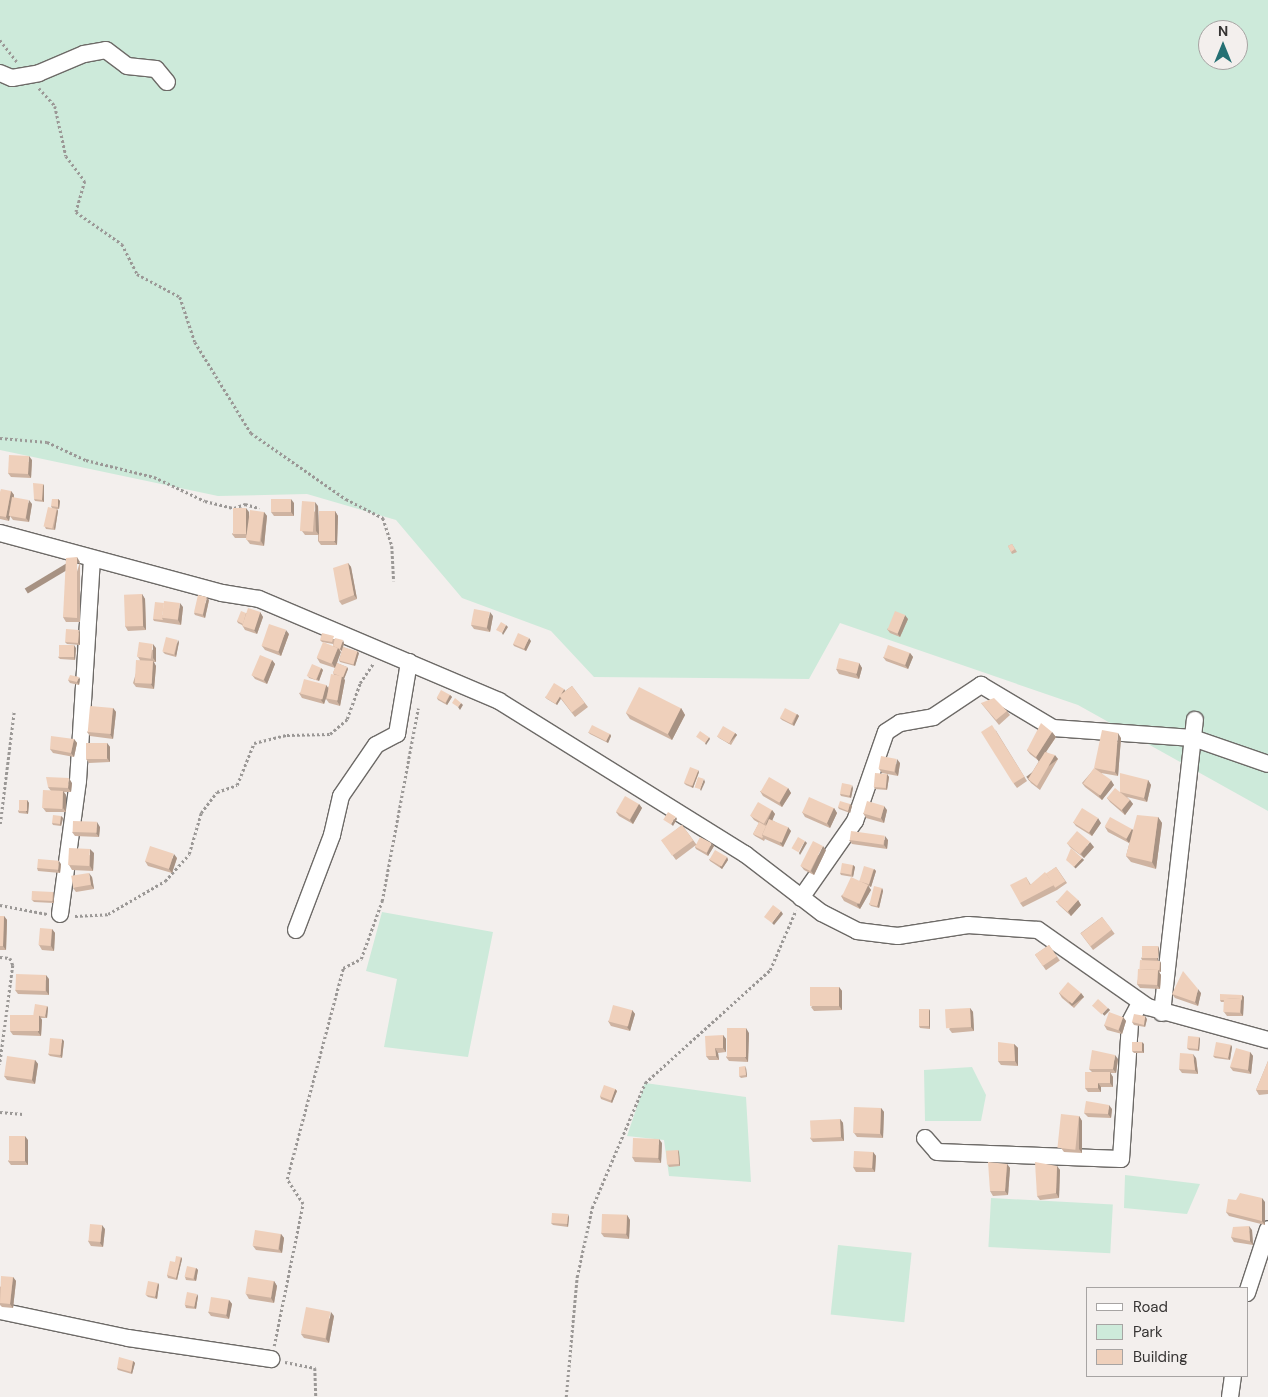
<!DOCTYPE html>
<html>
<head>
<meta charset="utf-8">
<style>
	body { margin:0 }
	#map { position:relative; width:1268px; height:1397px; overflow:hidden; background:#f3efed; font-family:"DM Sans",sans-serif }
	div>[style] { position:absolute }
	.green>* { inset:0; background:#cdeada; transform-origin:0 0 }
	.path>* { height:2.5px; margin-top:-1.25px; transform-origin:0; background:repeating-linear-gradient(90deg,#9b9896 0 2.5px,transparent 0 5px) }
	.roads { filter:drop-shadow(1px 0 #6d6a67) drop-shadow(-1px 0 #6d6a67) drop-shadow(0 1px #6d6a67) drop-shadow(0 -1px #6d6a67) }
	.street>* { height:16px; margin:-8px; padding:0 8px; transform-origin:8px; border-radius:8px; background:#fff }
	.wall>* { inset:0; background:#ceb3a1; transform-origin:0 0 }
	.shaded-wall>* { inset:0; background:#a79283; transform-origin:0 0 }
	.building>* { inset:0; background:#efd0bb; transform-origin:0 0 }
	span { translate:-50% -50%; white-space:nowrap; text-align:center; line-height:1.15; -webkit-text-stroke:4px #f3efed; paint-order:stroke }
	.legend { position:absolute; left:1086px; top:1287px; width:162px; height:90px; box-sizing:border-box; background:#f3efed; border:1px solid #a7a4a3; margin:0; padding:6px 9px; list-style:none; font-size:15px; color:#363433 }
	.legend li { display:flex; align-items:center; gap:10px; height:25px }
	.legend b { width:25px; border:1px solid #a7a4a3 }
	.north { position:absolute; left:1198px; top:20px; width:50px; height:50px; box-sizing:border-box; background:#f3efed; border:1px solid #a7a4a3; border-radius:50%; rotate:0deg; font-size:14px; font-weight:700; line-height:20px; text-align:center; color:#363433 }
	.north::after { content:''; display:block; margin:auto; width:18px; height:22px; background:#257073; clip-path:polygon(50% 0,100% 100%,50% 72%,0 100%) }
</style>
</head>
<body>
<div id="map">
	<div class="green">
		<i style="clip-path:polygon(evenodd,0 0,1268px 0,1268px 811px,1078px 705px,840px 623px,809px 679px,594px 677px,551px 631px,462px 598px,396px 520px,307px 494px,218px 496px,0 450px,0 0,1208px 30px,1238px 30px,1238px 60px,1208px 60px,1208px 30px)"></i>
		<i style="clip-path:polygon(382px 912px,493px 932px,468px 1057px,384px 1047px,397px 979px,366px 971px)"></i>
		<i style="clip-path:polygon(972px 1067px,986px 1095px,981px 1121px,925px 1121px,924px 1070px)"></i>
		<i style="clip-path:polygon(645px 1083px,746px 1097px,751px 1182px,669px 1176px,664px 1140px,627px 1136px)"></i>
		<i style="clip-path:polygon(1125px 1175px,1200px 1184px,1187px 1214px,1124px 1208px)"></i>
		<i style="left:991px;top:1198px;width:122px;height:49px;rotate:3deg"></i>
		<i style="left:838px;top:1245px;width:74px;height:70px;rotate:6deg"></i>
	</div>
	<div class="path">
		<i style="left:0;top:40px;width:29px;rotate:52deg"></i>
		<i style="left:39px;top:88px;width:24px;rotate:48deg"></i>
		<i style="left:55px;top:106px;width:51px;rotate:77.6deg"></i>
		<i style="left:66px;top:156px;width:31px;rotate:53deg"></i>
		<i style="left:85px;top:181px;width:32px;rotate:106deg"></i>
		<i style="left:76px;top:212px;width:56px;rotate:34.8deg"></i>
		<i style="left:122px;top:244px;width:34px;rotate:63deg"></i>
		<i style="left:137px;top:274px;width:49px;rotate:28.1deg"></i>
		<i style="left:180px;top:297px;width:47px;rotate:71.6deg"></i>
		<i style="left:195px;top:342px;width:107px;rotate:58.4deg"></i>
		<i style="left:251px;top:433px;width:116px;rotate:34.8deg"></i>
		<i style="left:346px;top:499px;width:42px;rotate:27.2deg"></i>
		<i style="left:383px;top:518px;width:29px;rotate:72deg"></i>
		<i style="left:392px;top:546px;width:35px;rotate:87deg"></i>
		<i style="left:0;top:438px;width:47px;rotate:4.9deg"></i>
		<i style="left:47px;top:442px;width:43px;rotate:24.8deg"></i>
		<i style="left:86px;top:460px;width:70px;rotate:14deg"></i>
		<i style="left:154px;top:477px;width:56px;rotate:25.2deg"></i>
		<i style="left:205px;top:501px;width:30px;rotate:14deg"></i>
		<i style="left:234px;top:508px;width:12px;rotate:-20deg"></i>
		<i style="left:245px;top:504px;width:15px;rotate:16deg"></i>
		<i style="left:0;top:824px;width:113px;rotate:-82.9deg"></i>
		<i style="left:0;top:905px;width:48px;rotate:10.8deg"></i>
		<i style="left:75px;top:916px;width:33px;rotate:-3deg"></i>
		<i style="left:108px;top:914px;width:66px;rotate:-30.1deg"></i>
		<i style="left:165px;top:881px;width:36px;rotate:-48deg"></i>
		<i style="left:189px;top:854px;width:43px;rotate:-73.7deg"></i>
		<i style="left:201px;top:813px;width:26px;rotate:-53deg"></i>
		<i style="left:217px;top:792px;width:21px;rotate:-19deg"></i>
		<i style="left:237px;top:785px;width:45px;rotate:-68deg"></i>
		<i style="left:254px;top:743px;width:34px;rotate:-14deg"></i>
		<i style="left:287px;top:735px;width:43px;rotate:-1.3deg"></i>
		<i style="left:330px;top:734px;width:23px;rotate:-41deg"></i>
		<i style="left:347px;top:719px;width:38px;rotate:-70deg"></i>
		<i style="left:360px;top:683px;width:23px;rotate:-56deg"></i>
		<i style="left:0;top:957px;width:10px;rotate:6deg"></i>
		<i style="left:10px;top:958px;width:8px;rotate:67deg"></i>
		<i style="left:13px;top:965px;width:100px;rotate:97.5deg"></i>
		<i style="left:0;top:1112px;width:23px;rotate:5deg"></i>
		<i style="left:274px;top:1346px;width:145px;rotate:-78.5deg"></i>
		<i style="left:303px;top:1204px;width:30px;rotate:-123deg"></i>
		<i style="left:287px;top:1179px;width:218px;rotate:-75.1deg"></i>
		<i style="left:343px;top:968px;width:20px;rotate:-27deg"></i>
		<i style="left:361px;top:959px;width:62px;rotate:-70.1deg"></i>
		<i style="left:382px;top:901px;width:196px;rotate:-79.4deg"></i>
		<i style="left:285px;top:1362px;width:31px;rotate:11deg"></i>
		<i style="left:315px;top:1368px;width:29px;rotate:88deg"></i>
		<i style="left:566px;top:1397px;width:121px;rotate:-84.8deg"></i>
		<i style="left:577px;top:1277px;width:71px;rotate:-77.7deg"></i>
		<i style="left:592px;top:1208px;width:136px;rotate:-67deg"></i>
		<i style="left:645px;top:1083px;width:169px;rotate:-42.1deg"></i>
		<i style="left:770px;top:970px;width:65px;rotate:-66.6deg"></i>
	</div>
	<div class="roads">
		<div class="street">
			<i style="left:0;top:73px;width:13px;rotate:23deg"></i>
			<i style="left:12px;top:78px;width:27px;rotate:-10deg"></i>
			<i style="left:39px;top:73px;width:49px;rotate:-22.9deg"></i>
			<i style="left:84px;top:54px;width:22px;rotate:-10deg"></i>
			<i style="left:106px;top:50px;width:26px;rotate:37deg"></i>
			<i style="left:127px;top:66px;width:29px;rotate:6deg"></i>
			<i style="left:156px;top:69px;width:17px;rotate:50deg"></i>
			<i style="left:0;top:533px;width:230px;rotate:15.1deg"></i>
			<i style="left:222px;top:593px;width:37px;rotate:9deg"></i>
			<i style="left:259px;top:599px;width:261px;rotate:23deg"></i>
			<i style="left:499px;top:701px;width:290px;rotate:31.9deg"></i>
			<i style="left:745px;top:854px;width:97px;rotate:37.5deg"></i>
			<i style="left:822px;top:913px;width:39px;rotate:27deg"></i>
			<i style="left:857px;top:931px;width:41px;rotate:7deg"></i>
			<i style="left:898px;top:936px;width:71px;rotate:-8.9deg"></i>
			<i style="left:968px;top:925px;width:70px;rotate:4.1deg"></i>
			<i style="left:1038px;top:930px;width:134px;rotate:35deg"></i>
			<i style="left:1148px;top:1007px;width:124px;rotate:15.4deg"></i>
			<i style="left:801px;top:898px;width:94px;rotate:-55deg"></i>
			<i style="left:855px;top:821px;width:94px;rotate:-70.8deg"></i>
			<i style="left:886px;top:732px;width:17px;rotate:-33deg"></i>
			<i style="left:900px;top:723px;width:34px;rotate:-10deg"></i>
			<i style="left:933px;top:717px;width:58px;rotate:-33.7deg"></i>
			<i style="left:981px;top:685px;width:84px;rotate:30.8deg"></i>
			<i style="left:1053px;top:728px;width:140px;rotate:4.1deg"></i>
			<i style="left:1193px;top:738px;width:79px;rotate:19.1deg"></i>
			<i style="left:60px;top:914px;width:134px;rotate:-82.3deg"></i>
			<i style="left:78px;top:781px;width:223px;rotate:-86.4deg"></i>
			<i style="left:296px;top:930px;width:102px;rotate:-69.2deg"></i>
			<i style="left:332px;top:835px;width:40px;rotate:-77deg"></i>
			<i style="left:341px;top:796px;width:62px;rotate:-55.5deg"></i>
			<i style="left:376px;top:745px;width:24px;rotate:-28deg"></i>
			<i style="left:397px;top:734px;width:73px;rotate:-80.5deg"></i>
			<i style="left:1162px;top:1013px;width:295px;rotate:-83.6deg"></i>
			<i style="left:925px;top:1138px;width:18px;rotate:49deg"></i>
			<i style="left:937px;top:1152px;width:184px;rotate:2.2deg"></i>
			<i style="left:1121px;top:1159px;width:137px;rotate:-86.2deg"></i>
			<i style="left:1130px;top:1022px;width:21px;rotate:-62deg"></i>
			<i style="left:1247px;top:1293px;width:67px;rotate:-71.8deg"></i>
			<i style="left:0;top:1311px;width:131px;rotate:11.9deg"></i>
			<i style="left:128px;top:1338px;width:145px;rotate:8.4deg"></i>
			<i style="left:1230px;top:1397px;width:21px;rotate:-82deg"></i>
		</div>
	</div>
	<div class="wall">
		<i style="clip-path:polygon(32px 460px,31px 478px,11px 477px,8px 473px)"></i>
		<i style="clip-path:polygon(43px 484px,44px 486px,44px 502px,35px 501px,34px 499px)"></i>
		<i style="clip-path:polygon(11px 491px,14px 495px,14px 498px,32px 504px,29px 522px,13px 520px,10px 516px,9px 521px,0 519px,0 492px)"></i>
		<i style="clip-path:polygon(58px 499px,60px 501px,59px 509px,57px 509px,58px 511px,55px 530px,46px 529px,45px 527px,52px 508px,51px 506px)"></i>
		<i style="clip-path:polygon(294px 503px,294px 516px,274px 516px,271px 512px)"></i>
		<i style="clip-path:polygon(318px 506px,319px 531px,335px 511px,338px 516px,337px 545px,321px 545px,318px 541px,318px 535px,305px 535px,302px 531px)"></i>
		<i style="clip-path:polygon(249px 512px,249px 522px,264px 512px,267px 516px,264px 546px,250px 544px,247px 540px,247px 538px,235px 538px,232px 534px)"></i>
		<i style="clip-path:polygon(1012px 544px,1017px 552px,1012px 554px,1008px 546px)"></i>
		<i style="clip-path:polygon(80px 562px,80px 622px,66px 622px,63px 617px)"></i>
		<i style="clip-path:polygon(348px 563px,351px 567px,357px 599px,342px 605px,339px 601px)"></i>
		<i style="clip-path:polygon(142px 594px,145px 599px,146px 630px,128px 631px,125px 626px)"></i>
		<i style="clip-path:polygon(209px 600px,205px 618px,195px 615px,194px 613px)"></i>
		<i style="clip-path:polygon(183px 607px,181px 625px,154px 621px,153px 619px)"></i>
		<i style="clip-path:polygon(260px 612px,263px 617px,257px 634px,245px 630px,242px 625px,238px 623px,237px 621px,246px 613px)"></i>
		<i style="clip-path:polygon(493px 616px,490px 632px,474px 629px,471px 625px)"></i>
		<i style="clip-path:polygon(908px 619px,900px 637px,890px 633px,887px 629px)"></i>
		<i style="clip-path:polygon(80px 632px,80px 645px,67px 644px,65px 642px)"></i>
		<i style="clip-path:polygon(289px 634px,281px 656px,265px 650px,262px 646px)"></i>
		<i style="clip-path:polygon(335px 639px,344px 643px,343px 647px,359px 653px,355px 666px,340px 662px,339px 660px,342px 651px,340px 650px,337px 663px,347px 667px,348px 669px,344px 679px,345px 680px,340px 706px,329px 703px,326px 699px,326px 698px,324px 704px,302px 698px,299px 693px,326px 685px,328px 688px,334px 674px,333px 673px,335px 668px,320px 663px,317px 658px,333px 646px,333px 644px,322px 642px,320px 640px)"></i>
		<i style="clip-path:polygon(531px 641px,526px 651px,514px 646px,513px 644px)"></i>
		<i style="clip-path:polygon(179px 642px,176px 657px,165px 654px,163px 652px)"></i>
		<i style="clip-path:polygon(76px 648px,75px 660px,60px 659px,58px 657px)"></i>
		<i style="clip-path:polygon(156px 648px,156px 662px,154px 662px,156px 666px,154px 689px,136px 687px,133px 683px,140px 660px,138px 657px)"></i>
		<i style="clip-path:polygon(910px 653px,913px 657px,908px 669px,886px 661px,883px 657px)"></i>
		<i style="clip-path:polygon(272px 660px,275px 664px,267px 684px,255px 679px,252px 675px)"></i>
		<i style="clip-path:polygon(859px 663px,862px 668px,859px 679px,839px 674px,836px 669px)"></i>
		<i style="clip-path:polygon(321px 668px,323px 670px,319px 681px,309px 678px,308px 676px)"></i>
		<i style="clip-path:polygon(80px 679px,79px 685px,70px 683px,68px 680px)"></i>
		<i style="clip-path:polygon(572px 686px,588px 707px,575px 717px,561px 699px,557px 705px,547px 699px,545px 697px,564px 689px,565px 691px)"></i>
		<i style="clip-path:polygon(450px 695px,452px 697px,447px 705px,438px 700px,437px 698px)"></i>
		<i style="clip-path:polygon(981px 703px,1007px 711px,1010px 715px,999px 725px)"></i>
		<i style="clip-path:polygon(113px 708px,116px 712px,113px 739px,90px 736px,87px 732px)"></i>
		<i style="clip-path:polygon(681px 708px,685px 715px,672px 740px,630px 719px,626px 713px)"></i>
		<i style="clip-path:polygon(797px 714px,799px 716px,794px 726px,782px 720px,780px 718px)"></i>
		<i style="clip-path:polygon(995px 729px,1027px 781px,1017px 788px,1014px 784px)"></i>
		<i style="clip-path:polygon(588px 732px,610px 734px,611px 736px,608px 743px,590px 734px)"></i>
		<i style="clip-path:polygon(1052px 732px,1056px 737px,1046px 752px,1058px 759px,1040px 790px,1031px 783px,1028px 779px,1039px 761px,1030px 754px,1027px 750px)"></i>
		<i style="clip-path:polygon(735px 733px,737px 735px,731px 745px,719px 738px,717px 736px)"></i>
		<i style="clip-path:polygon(1121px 738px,1118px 776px,1101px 773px,1114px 785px,1102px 800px,1085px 787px,1082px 783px)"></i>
		<i style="clip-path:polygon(74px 739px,77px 743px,74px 757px,53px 753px,50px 749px)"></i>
		<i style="clip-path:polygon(107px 743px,110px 747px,110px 762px,89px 763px,86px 759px)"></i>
		<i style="clip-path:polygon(900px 763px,898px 776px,882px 773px,879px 769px)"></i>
		<i style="clip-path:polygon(699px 772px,693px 788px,686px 785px,684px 783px)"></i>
		<i style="clip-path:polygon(887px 774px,889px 777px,887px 790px,875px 789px,874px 787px)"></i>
		<i style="clip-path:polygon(1148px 780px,1151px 785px,1147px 802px,1127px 797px,1130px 800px,1133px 804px,1125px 815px,1110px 802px,1107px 798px,1120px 792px)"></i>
		<i style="clip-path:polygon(72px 783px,71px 792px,64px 792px,66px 795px,66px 812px,46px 812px,43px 808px,51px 791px,48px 787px)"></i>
		<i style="clip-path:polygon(788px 788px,791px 793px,782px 807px,763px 796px,760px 791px)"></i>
		<i style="clip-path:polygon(853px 788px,851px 798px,841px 796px,840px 794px)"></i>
		<i style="clip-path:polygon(27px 800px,29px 803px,28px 814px,19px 813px,18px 811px)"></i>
		<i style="clip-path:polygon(639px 804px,642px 808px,633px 824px,619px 816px,616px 812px)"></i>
		<i style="clip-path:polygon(850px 804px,852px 806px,850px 813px,839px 809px,838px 807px)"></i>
		<i style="clip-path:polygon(834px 808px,837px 813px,830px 828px,805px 817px,802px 812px)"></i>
		<i style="clip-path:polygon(772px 810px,775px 814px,772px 820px,791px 831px,783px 847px,765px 839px,764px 841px,755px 836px,753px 834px,759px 823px,754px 820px,751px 816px)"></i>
		<i style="clip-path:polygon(887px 810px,884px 823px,866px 818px,863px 813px)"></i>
		<i style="clip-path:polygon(61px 816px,63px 818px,61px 826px,53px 825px,52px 823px)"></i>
		<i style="clip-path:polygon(1158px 817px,1162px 823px,1156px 869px,1131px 862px,1126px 856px,1130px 841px,1129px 843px,1108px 832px,1105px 827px,1132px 829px,1133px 831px)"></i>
		<i style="clip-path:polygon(1073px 822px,1101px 823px,1092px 836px,1076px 826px)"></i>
		<i style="clip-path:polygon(682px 825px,696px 844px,714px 846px,708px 856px,696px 849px,695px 847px,696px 845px,676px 860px,662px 841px)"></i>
		<i style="clip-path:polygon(100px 827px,99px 837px,75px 836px,72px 832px)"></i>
		<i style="clip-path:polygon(849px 840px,888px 840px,887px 849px,852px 844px)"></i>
		<i style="clip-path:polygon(1067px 843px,1094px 847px,1084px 858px,1070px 847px)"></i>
		<i style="clip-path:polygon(826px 850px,814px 875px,804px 870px,801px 866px)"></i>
		<i style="clip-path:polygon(94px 853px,93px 871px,72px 870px,69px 865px)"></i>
		<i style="clip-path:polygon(727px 857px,728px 860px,722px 869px,710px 861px,709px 859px)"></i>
		<i style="clip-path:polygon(177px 858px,172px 873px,148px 866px,145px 861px)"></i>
		<i style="clip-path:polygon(61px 864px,60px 873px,38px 871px,37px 868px)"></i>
		<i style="clip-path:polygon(853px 865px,855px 867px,853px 877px,841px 875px,840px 873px)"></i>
		<i style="clip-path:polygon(1056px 867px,1067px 883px,1057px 890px,1023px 907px,1020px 903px,1026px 877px,1031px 885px)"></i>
		<i style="clip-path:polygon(874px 869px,876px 871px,871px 887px,868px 886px,871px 890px,860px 909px,844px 901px,841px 896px)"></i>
		<i style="clip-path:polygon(92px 877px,94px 889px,76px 892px,73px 888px)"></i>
		<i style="clip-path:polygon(882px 888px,883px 891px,879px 908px,871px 906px,869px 904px)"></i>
		<i style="clip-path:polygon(53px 892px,54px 895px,54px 903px,34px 902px,32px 900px)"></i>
		<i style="clip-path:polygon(1078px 900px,1081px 905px,1071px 916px,1059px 905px,1056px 901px)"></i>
		<i style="clip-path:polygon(0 916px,4px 916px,7px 920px,6px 950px,0 950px)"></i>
		<i style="left:1102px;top:917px;width:21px;height:27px;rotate:53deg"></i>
		<i style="clip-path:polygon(52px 929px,55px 933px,54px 951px,42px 950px,39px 945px)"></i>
		<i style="left:1049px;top:945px;width:19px;height:17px;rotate:55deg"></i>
		<i style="clip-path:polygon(1158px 946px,1159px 949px,1158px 961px,1161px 963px,1161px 972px,1159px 972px,1161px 975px,1160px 989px,1140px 988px,1137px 984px,1142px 960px,1141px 958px)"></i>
		<i style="clip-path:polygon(49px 979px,49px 995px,18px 994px,15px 990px)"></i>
		<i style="clip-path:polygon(839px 987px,842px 991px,842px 1010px,814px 1011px,811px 1007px)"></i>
		<i style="clip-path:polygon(1059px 993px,1081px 993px,1084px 997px,1074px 1008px,1062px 998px)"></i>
		<i style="clip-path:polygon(1201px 993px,1198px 1006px,1175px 998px,1172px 994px)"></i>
		<i style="clip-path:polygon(1242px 995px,1244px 997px,1243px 1016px,1227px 1016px,1224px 1012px,1224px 1002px,1221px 1002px,1220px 1000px)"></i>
		<i style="clip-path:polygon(47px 1006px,48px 1008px,47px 1018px,41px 1018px,42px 1020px,41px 1036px,13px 1035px,10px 1031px)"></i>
		<i style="clip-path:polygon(970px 1008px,973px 1012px,974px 1031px,952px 1033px,949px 1029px)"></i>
		<i style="clip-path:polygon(929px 1009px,930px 1011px,930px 1029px,920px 1028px,919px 1026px)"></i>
		<i style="clip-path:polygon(632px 1010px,635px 1014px,630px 1031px,611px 1026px,608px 1021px)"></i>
		<i style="clip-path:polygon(1123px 1017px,1126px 1021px,1122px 1034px,1107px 1030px,1104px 1025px)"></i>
		<i style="clip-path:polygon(1147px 1019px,1145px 1027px,1134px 1025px,1132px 1022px)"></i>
		<i style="clip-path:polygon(749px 1033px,748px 1062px,729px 1061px,726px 1057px)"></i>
		<i style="clip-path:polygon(723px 1035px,726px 1039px,726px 1052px,718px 1053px,719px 1060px,709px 1060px,706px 1056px)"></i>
		<i style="clip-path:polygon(1199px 1037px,1200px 1039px,1199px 1051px,1189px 1050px,1187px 1048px)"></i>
		<i style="clip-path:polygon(64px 1041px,62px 1058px,50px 1056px,48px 1054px)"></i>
		<i style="clip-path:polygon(1014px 1044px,1018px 1048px,1018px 1066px,1001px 1065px,998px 1061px)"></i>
		<i style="clip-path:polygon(1144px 1044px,1144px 1053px,1134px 1053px,1132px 1051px)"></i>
		<i style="clip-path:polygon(1231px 1045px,1232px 1047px,1230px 1060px,1215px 1058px,1213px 1056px)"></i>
		<i style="clip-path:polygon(1250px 1052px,1253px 1056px,1251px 1074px,1233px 1071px,1230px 1067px)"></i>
		<i style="clip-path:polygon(1196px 1058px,1198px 1074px,1182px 1073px,1179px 1069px)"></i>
		<i style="clip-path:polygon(1118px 1059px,1116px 1073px,1110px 1073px,1113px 1077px,1113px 1087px,1101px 1087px,1101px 1092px,1088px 1092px,1085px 1088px,1092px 1072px,1089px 1069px)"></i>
		<i style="clip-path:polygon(35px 1060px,38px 1064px,35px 1084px,7px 1080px,4px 1076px)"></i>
		<i style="clip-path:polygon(1268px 1061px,1268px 1094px,1259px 1095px,1256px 1090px)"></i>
		<i style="clip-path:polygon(746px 1068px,747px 1077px,741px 1078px,739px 1076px)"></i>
		<i style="clip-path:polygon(615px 1089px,617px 1091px,612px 1103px,601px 1099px,600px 1096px)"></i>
		<i style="clip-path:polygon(881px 1108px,884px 1112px,883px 1138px,857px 1137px,854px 1133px)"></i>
		<i style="clip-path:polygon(1112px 1109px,1111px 1118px,1088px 1117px,1084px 1113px)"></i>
		<i style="clip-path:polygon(1079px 1116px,1082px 1121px,1082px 1153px,1064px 1152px,1061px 1148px)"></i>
		<i style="clip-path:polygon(840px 1119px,843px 1123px,844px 1141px,813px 1142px,810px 1138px)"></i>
		<i style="clip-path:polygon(28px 1140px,28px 1165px,11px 1165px,8px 1161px)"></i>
		<i style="clip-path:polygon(662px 1143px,661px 1163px,635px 1162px,632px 1157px)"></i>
		<i style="clip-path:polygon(678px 1150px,679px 1152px,680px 1166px,669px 1167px,668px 1165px)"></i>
		<i style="clip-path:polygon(873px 1152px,876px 1156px,875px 1172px,856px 1172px,853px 1167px)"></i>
		<i style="clip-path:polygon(1007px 1164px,1010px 1168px,1008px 1195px,993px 1196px,990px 1191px)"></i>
		<i style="clip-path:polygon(1057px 1166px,1060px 1170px,1059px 1198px,1040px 1200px,1037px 1196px)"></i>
		<i style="clip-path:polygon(1236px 1200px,1265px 1202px,1265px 1225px,1229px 1216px,1226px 1212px)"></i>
		<i style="clip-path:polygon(627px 1215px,630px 1220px,629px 1239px,604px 1237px,601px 1233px)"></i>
		<i style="clip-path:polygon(569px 1217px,568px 1227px,553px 1225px,551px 1223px)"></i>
		<i style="clip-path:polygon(105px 1229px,103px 1247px,91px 1246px,88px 1241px)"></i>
		<i style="clip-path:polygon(1252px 1230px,1253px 1245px,1234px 1242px,1231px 1237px)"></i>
		<i style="clip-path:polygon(281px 1234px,284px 1238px,282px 1253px,256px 1250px,253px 1246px)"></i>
		<i style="clip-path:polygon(181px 1257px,182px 1259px,177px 1280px,168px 1278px,167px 1275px,175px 1262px)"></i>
		<i style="clip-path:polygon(196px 1268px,198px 1270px,196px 1281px,186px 1280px,185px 1277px)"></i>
		<i style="clip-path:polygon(13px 1277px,16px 1281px,13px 1308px,2px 1307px,0 1305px,0 1287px)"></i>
		<i style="clip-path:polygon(274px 1281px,277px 1286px,274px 1303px,249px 1299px,246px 1294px)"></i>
		<i style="clip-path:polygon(158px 1283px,159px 1285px,157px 1299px,148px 1297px,146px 1295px)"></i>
		<i style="clip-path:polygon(198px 1296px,196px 1309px,186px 1308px,185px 1305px)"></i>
		<i style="clip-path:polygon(229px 1300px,232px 1304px,229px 1319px,211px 1316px,208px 1312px)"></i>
		<i style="clip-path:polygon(334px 1316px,329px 1343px,304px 1338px,301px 1334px)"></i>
		<i style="clip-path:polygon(133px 1361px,135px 1363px,132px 1374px,118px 1370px,117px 1368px)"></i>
	</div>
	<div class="shaded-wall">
		<i style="clip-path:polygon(29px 456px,32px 460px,31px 478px,28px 474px)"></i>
		<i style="clip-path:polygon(43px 484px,44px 486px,44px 502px,42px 500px)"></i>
		<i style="clip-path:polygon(11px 491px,14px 495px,9px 521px,6px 517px)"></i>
		<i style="clip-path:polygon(58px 499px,60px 501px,59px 509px,58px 507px)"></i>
		<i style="clip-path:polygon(291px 499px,294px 503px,294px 516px,291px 512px)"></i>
		<i style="clip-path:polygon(29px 500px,32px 504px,29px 522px,26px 518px)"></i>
		<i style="clip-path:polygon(315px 502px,318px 506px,319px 535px,316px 531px)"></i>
		<i style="clip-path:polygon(246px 508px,249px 512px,249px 538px,246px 534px)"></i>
		<i style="clip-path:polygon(57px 509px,58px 511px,55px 530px,54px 528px)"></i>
		<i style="clip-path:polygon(335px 511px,338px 516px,337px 545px,334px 541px)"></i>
		<i style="clip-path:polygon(264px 512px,267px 516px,264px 546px,261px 541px)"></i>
		<i style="left:77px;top:557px;width:6px;height:61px;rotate:59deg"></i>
		<i style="clip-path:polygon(348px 563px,351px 567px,357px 599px,354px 595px)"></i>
		<i style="clip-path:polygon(142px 594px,145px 599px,146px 630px,143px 626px)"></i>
		<i style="clip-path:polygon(207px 597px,209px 600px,205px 618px,203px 615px)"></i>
		<i style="clip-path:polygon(180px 603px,183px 607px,181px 625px,178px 620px)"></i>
		<i style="clip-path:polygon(260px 612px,263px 617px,257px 634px,254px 630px)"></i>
		<i style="clip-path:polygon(490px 612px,493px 616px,490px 632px,487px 628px)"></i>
		<i style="clip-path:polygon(905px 615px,908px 619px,900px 637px,897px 633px)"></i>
		<i style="clip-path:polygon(506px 625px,508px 627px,503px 635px,502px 633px)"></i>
		<i style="clip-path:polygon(79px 630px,80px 632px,80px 645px,78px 643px)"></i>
		<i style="clip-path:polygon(286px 630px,289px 634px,281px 656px,278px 651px)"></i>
		<i style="clip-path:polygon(529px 638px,531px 641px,526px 651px,524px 649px)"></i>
		<i style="clip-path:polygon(178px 640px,179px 642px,176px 657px,175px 654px)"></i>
		<i style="clip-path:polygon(343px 640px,344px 643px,342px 651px,340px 649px)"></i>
		<i style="clip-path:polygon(153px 644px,156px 648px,156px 662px,153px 658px)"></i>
		<i style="clip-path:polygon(74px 645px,76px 648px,75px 660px,74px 658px)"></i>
		<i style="clip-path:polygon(338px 648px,341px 652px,335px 668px,332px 663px)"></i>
		<i style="clip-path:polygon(357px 651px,359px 653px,355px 666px,353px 664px)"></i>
		<i style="clip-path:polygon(910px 653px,913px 657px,908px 669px,905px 665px)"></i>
		<i style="clip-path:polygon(272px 660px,275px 664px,267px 684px,264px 680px)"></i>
		<i style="clip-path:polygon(153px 661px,156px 666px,154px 689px,151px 684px)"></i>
		<i style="clip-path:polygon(859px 663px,862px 668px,859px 679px,856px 674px)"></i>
		<i style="clip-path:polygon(347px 667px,348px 669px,344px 679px,345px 680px,340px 706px,337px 701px,342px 676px)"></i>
		<i style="clip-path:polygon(321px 668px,323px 670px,319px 681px,317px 679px)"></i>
		<i style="clip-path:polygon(79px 677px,80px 679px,79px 685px,77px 682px)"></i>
		<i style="clip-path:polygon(326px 685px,329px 689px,324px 704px,321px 700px)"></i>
		<i style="clip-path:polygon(564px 689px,565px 691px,557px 705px,556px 703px)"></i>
		<i style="clip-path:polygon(450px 695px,452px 697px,447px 705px,446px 703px)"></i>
		<i style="clip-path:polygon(461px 703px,463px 705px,460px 710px,458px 707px)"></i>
		<i style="clip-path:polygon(113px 708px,116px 712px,113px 739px,110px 734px)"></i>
		<i style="clip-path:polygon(681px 708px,685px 715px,672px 740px,668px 734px)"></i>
		<i style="clip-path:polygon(797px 714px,799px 716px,794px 726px,793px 724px)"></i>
		<i style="clip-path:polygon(1052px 732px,1056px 737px,1039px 762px,1036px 757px)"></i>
		<i style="left:735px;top:733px;width:3px;height:12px;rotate:45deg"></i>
		<i style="clip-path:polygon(1118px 733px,1121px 738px,1118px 776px,1115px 772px)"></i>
		<i style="clip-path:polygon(610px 734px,611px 736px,608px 743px,606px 741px)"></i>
		<i style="clip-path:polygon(709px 737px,710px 739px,706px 745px,705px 743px)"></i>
		<i style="clip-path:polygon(74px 739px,77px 743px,74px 757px,71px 753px)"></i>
		<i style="clip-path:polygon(107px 743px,110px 747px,110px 762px,107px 758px)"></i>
		<i style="left:1055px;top:755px;width:5px;height:36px;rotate:53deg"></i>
		<i style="clip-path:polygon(897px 759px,900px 763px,898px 776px,895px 772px)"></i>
		<i style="clip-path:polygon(698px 770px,699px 772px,693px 788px,691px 786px)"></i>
		<i style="clip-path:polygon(887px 774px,889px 777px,887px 790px,886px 788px)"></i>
		<i style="clip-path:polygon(69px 778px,72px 783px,71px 792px,68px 788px)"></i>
		<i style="clip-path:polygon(704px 779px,705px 782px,701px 791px,700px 789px)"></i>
		<i style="clip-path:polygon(1111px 780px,1114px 785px,1102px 800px,1099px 796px)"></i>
		<i style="clip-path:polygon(1148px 780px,1151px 785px,1147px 802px,1144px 798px)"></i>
		<i style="clip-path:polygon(852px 785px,853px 788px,851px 798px,849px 796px)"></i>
		<i style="clip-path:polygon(788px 788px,791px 793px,782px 807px,779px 802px)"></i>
		<i style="clip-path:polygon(63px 791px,66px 795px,66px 812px,63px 808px)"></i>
		<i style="clip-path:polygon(27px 800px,29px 803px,28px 814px,26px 812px)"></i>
		<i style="clip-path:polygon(1130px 800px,1133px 804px,1125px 815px,1122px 810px)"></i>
		<i style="clip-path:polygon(639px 804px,642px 808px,633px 824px,630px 820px)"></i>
		<i style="clip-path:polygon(850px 804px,852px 806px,850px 813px,848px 811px)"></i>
		<i style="clip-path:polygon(884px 806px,887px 810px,884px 823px,881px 818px)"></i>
		<i style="clip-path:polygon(834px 808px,837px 813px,830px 828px,827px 823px)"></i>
		<i style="clip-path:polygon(772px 810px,775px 814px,769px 828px,766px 824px)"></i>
		<i style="clip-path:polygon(61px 816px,63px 818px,61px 826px,60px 824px)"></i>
		<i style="clip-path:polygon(676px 817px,677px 819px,673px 826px,671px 824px)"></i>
		<i style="clip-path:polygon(1158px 817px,1162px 823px,1156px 869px,1152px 862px)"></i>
		<i style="clip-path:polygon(1098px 818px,1101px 823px,1092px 836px,1089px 832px)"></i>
		<i style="clip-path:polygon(97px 822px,100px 827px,99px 837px,96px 833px)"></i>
		<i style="clip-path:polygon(788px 827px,791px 831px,783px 847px,780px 843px)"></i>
		<i style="clip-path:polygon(1132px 829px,1135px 833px,1129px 843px,1126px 839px)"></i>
		<i style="clip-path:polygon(885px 836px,888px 840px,887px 849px,884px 845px)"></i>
		<i style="clip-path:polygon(805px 841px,807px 843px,800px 855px,799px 853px)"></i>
		<i style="clip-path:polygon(1090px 842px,1094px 847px,1084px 858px,1081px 854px)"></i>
		<i style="clip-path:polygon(712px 843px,714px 846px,708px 856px,707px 853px)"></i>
		<i style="clip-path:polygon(823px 846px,826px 850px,814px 875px,811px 871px)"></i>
		<i style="clip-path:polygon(90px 849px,94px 853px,93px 871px,90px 866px)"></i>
		<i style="clip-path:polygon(174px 854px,177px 858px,172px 873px,169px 869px)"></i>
		<i style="clip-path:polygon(727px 857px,728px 860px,722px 869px,720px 867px)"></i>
		<i style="left:1082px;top:858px;width:3px;height:12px;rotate:45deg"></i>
		<i style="clip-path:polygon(59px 861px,61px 864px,60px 873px,58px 871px)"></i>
		<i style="clip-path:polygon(853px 865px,855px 867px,853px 877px,852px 875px)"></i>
		<i style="clip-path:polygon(874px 869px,876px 871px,871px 887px,869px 885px)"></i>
		<i style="clip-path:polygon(89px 873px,92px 877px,94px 889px,91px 885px)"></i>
		<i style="clip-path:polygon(868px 885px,871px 890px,860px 909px,857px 905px)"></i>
		<i style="clip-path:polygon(882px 888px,883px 891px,879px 908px,877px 906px)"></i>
		<i style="clip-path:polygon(53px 892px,54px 895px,54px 903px,52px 901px)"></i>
		<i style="clip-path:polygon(1078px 900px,1081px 905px,1071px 916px,1068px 911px)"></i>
		<i style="clip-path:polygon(781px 911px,783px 914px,774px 925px,772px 923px)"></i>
		<i style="clip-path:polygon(4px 916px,7px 920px,6px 950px,3px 946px)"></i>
		<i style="clip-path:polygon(52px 929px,55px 933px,54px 951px,51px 946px)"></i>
		<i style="clip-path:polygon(1158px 946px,1159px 949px,1158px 961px,1157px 959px)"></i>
		<i style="clip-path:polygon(1160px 961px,1161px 963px,1161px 972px,1159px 970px)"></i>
		<i style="clip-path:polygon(1158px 970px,1161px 975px,1160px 989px,1157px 985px)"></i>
		<i style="clip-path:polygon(46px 975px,49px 979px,49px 995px,46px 991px)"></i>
		<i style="clip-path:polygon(839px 987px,842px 991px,842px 1010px,839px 1006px)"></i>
		<i style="clip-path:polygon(1198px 989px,1201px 993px,1198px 1006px,1195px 1002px)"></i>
		<i style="left:1081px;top:993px;width:5px;height:15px;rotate:53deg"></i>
		<i style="clip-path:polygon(1242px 995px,1244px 997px,1243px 1016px,1240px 1012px,1241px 999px)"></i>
		<i style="clip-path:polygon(47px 1006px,48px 1008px,47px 1018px,45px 1016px)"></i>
		<i style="clip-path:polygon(970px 1008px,973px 1012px,974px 1031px,971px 1027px)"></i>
		<i style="left:1108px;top:1008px;width:3px;height:8px;rotate:45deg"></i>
		<i style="clip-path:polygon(929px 1009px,930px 1011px,930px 1029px,929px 1026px)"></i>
		<i style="clip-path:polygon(632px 1010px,635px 1014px,630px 1031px,627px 1027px)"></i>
		<i style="clip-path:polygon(39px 1015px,42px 1020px,41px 1036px,38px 1032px)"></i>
		<i style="clip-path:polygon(1145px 1016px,1147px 1019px,1145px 1027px,1144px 1025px)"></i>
		<i style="clip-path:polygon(1123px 1017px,1126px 1021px,1122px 1034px,1119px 1030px)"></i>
		<i style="clip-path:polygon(746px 1028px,749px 1033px,748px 1062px,745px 1057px)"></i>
		<i style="clip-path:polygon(723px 1035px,726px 1039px,726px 1052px,723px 1048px)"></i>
		<i style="clip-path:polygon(1199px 1037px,1200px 1039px,1199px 1051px,1198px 1049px)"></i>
		<i style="clip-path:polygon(62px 1039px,64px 1041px,62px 1058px,60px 1055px)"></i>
		<i style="clip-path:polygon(1142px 1042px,1144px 1044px,1144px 1053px,1142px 1051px)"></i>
		<i style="clip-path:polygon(1014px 1044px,1018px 1048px,1018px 1066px,1015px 1061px)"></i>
		<i style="clip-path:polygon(1231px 1045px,1232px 1047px,1230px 1060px,1228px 1058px)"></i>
		<i style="clip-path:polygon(715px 1048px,718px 1053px,719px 1060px,716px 1056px)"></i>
		<i style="clip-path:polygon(1250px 1052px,1253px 1056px,1251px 1074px,1248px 1070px)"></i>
		<i style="clip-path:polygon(1193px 1054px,1196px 1058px,1198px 1074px,1195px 1070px)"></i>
		<i style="clip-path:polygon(1115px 1055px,1118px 1059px,1116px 1073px,1113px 1069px)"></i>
		<i style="clip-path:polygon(35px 1060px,38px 1064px,35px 1084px,32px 1080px)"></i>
		<i style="clip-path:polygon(745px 1066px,746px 1068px,747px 1077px,746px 1075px)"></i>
		<i style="clip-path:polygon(1110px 1072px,1113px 1077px,1113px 1087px,1110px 1083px)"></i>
		<i style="clip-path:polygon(1098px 1083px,1101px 1087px,1101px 1092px,1098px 1088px)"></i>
		<i style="clip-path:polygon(615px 1089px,617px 1091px,612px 1103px,611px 1101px)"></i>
		<i style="clip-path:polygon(1109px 1105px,1112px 1109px,1111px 1118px,1108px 1114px)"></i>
		<i style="clip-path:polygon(881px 1108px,884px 1112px,883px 1138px,880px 1133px)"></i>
		<i style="clip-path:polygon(1079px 1116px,1082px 1121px,1082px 1153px,1079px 1149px)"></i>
		<i style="clip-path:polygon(840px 1119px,843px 1123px,844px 1141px,841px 1137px)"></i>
		<i style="clip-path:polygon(25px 1136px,28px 1140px,28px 1165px,25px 1161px)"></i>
		<i style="clip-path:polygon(659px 1139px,662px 1143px,661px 1163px,658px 1158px)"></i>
		<i style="clip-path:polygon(678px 1150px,679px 1152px,680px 1166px,679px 1164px)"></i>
		<i style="clip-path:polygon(873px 1152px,876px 1156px,875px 1172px,872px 1168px)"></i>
		<i style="clip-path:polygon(1007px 1164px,1010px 1168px,1008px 1195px,1005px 1191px)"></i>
		<i style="clip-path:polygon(1057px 1166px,1060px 1170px,1059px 1198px,1056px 1193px)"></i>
		<i style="clip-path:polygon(1262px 1198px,1265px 1202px,1265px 1225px,1262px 1221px)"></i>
		<i style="clip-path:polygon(568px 1214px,569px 1217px,568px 1227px,567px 1225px)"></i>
		<i style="clip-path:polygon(627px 1215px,630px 1220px,629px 1239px,626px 1234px)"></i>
		<i style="clip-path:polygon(102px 1225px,105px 1229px,103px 1247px,100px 1243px)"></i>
		<i style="clip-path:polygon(1249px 1226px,1252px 1230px,1253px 1245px,1250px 1241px)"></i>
		<i style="clip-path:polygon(281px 1234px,284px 1238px,282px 1253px,279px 1249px)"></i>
		<i style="clip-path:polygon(181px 1257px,182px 1259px,177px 1280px,176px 1278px)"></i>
		<i style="clip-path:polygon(196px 1268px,198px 1270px,196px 1281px,194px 1279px)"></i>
		<i style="clip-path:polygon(13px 1277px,16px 1281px,13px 1308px,10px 1304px)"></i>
		<i style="clip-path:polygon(274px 1281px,277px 1286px,274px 1303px,271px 1298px)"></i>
		<i style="clip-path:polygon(158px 1283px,159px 1285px,157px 1299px,155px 1297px)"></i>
		<i style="clip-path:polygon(197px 1294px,198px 1296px,196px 1309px,194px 1307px)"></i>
		<i style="clip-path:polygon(229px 1300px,232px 1304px,229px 1319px,226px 1315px)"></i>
		<i style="clip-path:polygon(331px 1312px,334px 1316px,329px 1343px,326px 1339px)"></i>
		<i style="clip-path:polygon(133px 1361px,135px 1363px,132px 1374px,131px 1372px)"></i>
	</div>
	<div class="building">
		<i style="left:9px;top:455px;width:20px;height:18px;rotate:3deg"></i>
		<i style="clip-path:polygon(33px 483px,43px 484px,42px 500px,34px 499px)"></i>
		<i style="clip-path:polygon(1px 489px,11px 491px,6px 517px,0 516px,0 492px)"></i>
		<i style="left:12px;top:497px;width:17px;height:19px;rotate:10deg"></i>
		<i style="clip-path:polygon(52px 499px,58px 499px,58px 507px,51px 506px)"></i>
		<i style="left:271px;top:499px;width:20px;height:13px"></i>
		<i style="left:302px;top:501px;width:13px;height:30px;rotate:4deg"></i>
		<i style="left:48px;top:507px;width:9px;height:20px;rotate:13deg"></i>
		<i style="left:233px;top:508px;width:13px;height:26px"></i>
		<i style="left:250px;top:510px;width:14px;height:30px;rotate:8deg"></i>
		<i style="left:319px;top:511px;width:16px;height:30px"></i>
		<i style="clip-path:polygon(1012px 544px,1015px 549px,1011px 552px,1008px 546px)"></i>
		<i style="clip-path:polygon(77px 557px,77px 618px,63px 617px,66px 558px)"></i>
		<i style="clip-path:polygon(348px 563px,354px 595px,339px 601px,333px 568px)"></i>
		<i style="left:142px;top:594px;width:32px;height:18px;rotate:88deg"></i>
		<i style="left:198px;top:595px;width:9px;height:18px;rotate:13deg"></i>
		<i style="left:164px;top:601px;width:16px;height:17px;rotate:7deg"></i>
		<i style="clip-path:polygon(155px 602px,164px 603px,162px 618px,163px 620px,153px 619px)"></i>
		<i style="left:248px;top:608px;width:13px;height:19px;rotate:18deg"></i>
		<i style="left:474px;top:609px;width:16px;height:16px;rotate:11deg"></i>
		<i style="clip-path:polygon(241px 611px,246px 613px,243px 624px,237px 621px)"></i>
		<i style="left:895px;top:611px;width:11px;height:20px;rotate:22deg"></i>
		<i style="clip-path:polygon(501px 622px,506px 625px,502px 633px,496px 630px)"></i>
		<i style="left:269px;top:624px;width:18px;height:23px;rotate:19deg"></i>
		<i style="left:66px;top:629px;width:13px;height:13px;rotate:4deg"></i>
		<i style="clip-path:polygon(322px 633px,334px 636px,332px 642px,320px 640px)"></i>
		<i style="left:518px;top:633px;width:12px;height:12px;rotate:24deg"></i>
		<i style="left:166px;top:637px;width:12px;height:15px;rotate:14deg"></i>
		<i style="clip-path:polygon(335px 638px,343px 640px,340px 649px,333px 646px)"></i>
		<i style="left:139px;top:642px;width:14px;height:15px;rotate:8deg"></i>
		<i style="left:323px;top:642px;width:16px;height:17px;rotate:22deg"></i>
		<i style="left:59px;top:645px;width:15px;height:12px"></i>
		<i style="left:888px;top:645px;width:23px;height:13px;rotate:20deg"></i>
		<i style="left:343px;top:647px;width:15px;height:14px;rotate:16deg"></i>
		<i style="left:260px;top:655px;width:13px;height:22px;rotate:23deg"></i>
		<i style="left:839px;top:658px;width:21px;height:11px;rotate:14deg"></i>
		<i style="left:136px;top:660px;width:17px;height:23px;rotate:3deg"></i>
		<i style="left:337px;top:663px;width:11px;height:11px;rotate:22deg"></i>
		<i style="left:312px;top:664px;width:10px;height:13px;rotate:24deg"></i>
		<i style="left:331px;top:674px;width:11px;height:25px;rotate:10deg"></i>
		<i style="clip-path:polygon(70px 675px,79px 677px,77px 682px,68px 680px)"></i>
		<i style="left:304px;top:679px;width:23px;height:15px;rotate:15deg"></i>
		<i style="left:554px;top:683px;width:12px;height:17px;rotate:31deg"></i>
		<i style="left:572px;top:686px;width:21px;height:16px;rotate:53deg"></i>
		<i style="left:639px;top:687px;width:47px;height:29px;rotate:27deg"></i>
		<i style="left:441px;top:690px;width:10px;height:9px;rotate:29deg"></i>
		<i style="clip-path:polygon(455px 698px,461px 703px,458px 707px,452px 703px)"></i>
		<i style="clip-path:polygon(994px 698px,1007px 711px,996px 720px,981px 703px)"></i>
		<i style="left:90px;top:706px;width:23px;height:26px;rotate:5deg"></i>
		<i style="left:785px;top:708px;width:13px;height:11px;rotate:27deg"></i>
		<i style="clip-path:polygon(1041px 723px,1052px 732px,1036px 757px,1027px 750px)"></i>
		<i style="left:592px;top:725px;width:20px;height:8px;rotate:27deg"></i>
		<i style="left:992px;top:725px;width:61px;height:13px;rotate:58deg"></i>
		<i style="left:723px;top:726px;width:14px;height:12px;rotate:30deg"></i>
		<i style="clip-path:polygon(1102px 730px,1118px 733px,1115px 772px,1094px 768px)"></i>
		<i style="left:700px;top:731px;width:11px;height:7px;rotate:34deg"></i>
		<i style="clip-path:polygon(51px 736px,74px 739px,71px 753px,50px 749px)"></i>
		<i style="left:86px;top:743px;width:21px;height:16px"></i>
		<i style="clip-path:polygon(1045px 752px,1055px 755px,1037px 786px,1028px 779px)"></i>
		<i style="left:881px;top:756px;width:16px;height:13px;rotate:11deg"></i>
		<i style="left:690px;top:767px;width:9px;height:17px;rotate:21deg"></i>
		<i style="left:1094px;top:768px;width:21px;height:19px;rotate:35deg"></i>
		<i style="left:875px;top:773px;width:12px;height:14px;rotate:5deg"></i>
		<i style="clip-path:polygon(1120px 773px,1148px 780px,1144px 798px,1120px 792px)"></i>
		<i style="clip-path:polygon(46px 777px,69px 778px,68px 788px,48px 787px)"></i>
		<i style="left:698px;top:777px;width:6px;height:11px;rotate:18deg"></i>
		<i style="left:769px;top:777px;width:22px;height:17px;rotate:30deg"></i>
		<i style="left:842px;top:783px;width:10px;height:11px;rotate:11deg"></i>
		<i style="left:1115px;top:788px;width:19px;height:13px;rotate:39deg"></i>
		<i style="left:43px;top:790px;width:20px;height:18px;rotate:3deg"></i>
		<i style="left:625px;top:796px;width:16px;height:18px;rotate:30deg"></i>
		<i style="left:809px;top:797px;width:27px;height:17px;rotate:24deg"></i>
		<i style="left:19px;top:800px;width:8px;height:11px"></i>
		<i style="clip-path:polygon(840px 801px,850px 804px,848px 811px,838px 807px)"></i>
		<i style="left:867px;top:801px;width:18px;height:13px;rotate:16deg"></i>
		<i style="left:758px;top:802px;width:16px;height:16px;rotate:30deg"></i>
		<i style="left:1082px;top:808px;width:19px;height:17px;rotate:32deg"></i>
		<i style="left:668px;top:812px;width:9px;height:9px;rotate:32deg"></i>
		<i style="left:53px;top:815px;width:8px;height:8px;rotate:7deg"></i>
		<i style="clip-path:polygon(1137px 815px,1158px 817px,1152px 862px,1126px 856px)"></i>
		<i style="left:1110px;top:817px;width:25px;height:11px;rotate:29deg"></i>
		<i style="left:769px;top:819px;width:21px;height:17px;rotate:23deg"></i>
		<i style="left:73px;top:821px;width:24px;height:11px;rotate:2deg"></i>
		<i style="clip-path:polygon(759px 822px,766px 826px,762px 835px,763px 837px,762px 838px,753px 834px)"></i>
		<i style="left:682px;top:825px;width:19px;height:26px;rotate:54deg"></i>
		<i style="left:851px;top:831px;width:34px;height:9px;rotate:8deg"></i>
		<i style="left:1077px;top:831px;width:17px;height:16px;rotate:40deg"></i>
		<i style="left:700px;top:837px;width:13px;height:11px;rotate:27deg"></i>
		<i style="left:798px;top:837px;width:8px;height:13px;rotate:30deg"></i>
		<i style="left:813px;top:841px;width:11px;height:28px;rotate:27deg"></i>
		<i style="left:150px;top:846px;width:25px;height:16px;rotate:18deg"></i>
		<i style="left:69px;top:848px;width:21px;height:17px;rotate:3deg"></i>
		<i style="clip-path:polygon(1071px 848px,1082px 858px,1074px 867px,1066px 860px)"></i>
		<i style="left:715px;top:850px;width:14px;height:11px;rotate:30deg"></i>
		<i style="left:38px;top:859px;width:21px;height:9px;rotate:5deg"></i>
		<i style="left:842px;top:863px;width:11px;height:10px;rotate:10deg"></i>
		<i style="left:864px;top:866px;width:10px;height:16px;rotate:17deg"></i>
		<i style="left:1056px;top:867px;width:17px;height:12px;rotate:57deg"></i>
		<i style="clip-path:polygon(1045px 872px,1054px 885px,1020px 903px,1010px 885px,1026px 877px,1030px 885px)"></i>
		<i style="left:89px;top:873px;width:12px;height:18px;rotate:81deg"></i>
		<i style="left:851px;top:877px;width:19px;height:21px;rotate:25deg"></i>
		<i style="left:874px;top:886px;width:8px;height:19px;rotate:14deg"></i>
		<i style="left:1067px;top:890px;width:15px;height:16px;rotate:42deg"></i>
		<i style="left:32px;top:891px;width:21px;height:9px;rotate:3deg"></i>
		<i style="left:773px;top:905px;width:10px;height:15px;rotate:37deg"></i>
		<i style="clip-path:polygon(0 916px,4px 916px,3px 946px,0 946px)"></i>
		<i style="left:1102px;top:917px;width:16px;height:27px;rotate:52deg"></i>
		<i style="left:40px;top:928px;width:12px;height:17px;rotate:5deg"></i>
		<i style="left:1049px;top:945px;width:14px;height:17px;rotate:56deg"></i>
		<i style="left:1142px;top:946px;width:16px;height:12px"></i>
		<i style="left:1140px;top:960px;width:20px;height:9px;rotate:3deg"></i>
		<i style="left:1138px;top:969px;width:20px;height:15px;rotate:3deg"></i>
		<i style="clip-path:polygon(1183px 971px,1198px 989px,1195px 1002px,1172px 994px)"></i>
		<i style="left:16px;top:974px;width:30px;height:16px;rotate:2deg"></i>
		<i style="left:1068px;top:982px;width:17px;height:14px;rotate:40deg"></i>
		<i style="left:839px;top:987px;width:19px;height:29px;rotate:90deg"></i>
		<i style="clip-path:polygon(1220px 994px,1242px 995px,1242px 1001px,1241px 999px,1224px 998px,1224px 1000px,1220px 1000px)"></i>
		<i style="left:1224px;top:998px;width:17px;height:14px;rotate:3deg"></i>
		<i style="left:1098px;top:999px;width:13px;height:9px;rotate:42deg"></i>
		<i style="left:35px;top:1004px;width:12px;height:11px;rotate:9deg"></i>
		<i style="left:613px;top:1005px;width:20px;height:17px;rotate:15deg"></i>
		<i style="left:970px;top:1008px;width:19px;height:25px;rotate:87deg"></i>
		<i style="left:919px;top:1009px;width:10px;height:17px"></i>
		<i style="left:1109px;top:1012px;width:15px;height:14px;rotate:20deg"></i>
		<i style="clip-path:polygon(1134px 1014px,1145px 1016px,1144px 1025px,1132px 1022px)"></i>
		<i style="left:10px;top:1015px;width:29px;height:16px"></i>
		<i style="left:727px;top:1028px;width:19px;height:29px"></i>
		<i style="clip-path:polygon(723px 1035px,723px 1048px,715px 1048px,716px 1056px,706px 1056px,705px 1036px)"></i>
		<i style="left:1188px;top:1036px;width:11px;height:12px;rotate:5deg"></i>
		<i style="left:50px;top:1038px;width:12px;height:16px;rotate:5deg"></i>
		<i style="clip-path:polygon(998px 1042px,1014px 1044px,1015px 1061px,998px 1061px)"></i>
		<i style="left:1132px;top:1042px;width:10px;height:9px"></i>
		<i style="left:1216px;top:1042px;width:15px;height:14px;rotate:11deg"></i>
		<i style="clip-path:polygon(1236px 1048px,1250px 1052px,1248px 1070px,1230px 1067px)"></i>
		<i style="clip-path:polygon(1092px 1050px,1115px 1055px,1113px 1069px,1089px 1069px)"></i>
		<i style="clip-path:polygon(1180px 1053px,1193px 1054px,1195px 1070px,1179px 1069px)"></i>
		<i style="left:7px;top:1056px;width:28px;height:20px;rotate:8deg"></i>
		<i style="clip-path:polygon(1268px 1061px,1268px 1090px,1256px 1090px)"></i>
		<i style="clip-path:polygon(745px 1066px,746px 1075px,739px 1076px,739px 1067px)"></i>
		<i style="clip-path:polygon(1085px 1072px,1110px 1072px,1110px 1083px,1098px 1083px,1098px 1088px,1085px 1088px)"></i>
		<i style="left:604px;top:1085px;width:12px;height:12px;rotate:20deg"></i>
		<i style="clip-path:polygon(1086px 1101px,1109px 1105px,1108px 1114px,1084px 1113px)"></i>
		<i style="left:854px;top:1107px;width:27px;height:26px;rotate:2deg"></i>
		<i style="left:1061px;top:1114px;width:18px;height:34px;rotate:6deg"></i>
		<i style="left:840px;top:1119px;width:18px;height:30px;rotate:87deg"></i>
		<i style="left:9px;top:1136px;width:16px;height:25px"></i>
		<i style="left:633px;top:1138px;width:26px;height:19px;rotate:2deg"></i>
		<i style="left:678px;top:1150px;width:14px;height:12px;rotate:86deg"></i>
		<i style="left:854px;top:1151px;width:19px;height:16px;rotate:3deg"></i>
		<i style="clip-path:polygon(988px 1162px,1007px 1164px,1005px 1191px,990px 1191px)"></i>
		<i style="clip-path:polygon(1035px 1162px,1057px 1166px,1056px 1193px,1037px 1196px)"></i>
		<i style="clip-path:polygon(1240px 1193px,1262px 1198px,1262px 1221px,1226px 1212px,1228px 1199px,1236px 1200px)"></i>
		<i style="left:552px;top:1213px;width:16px;height:10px;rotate:4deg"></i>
		<i style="left:602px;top:1214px;width:25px;height:19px;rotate:2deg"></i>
		<i style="left:90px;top:1224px;width:12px;height:17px;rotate:5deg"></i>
		<i style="clip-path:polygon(1249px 1226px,1250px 1241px,1231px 1237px,1233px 1227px)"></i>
		<i style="left:255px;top:1230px;width:26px;height:16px;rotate:9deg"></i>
		<i style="clip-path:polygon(176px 1256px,181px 1257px,176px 1278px,167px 1275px,170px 1261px,175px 1262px)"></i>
		<i style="left:187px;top:1266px;width:9px;height:11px;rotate:13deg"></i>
		<i style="clip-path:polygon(1px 1276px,13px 1277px,10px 1304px,0 1303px)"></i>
		<i style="left:248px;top:1277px;width:26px;height:17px;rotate:9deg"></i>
		<i style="left:148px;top:1281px;width:10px;height:14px;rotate:11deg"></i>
		<i style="left:187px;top:1292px;width:10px;height:13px;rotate:11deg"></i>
		<i style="left:211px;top:1297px;width:18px;height:15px;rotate:9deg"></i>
		<i style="left:306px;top:1307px;width:25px;height:27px;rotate:11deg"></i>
		<i style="clip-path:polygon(119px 1357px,133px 1361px,131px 1372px,117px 1368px)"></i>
	</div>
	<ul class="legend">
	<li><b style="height:6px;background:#fff"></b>Road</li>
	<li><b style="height:14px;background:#cdeada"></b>Park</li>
	<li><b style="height:14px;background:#efd0bb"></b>Building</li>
	</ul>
	<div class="north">N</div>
</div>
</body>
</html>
